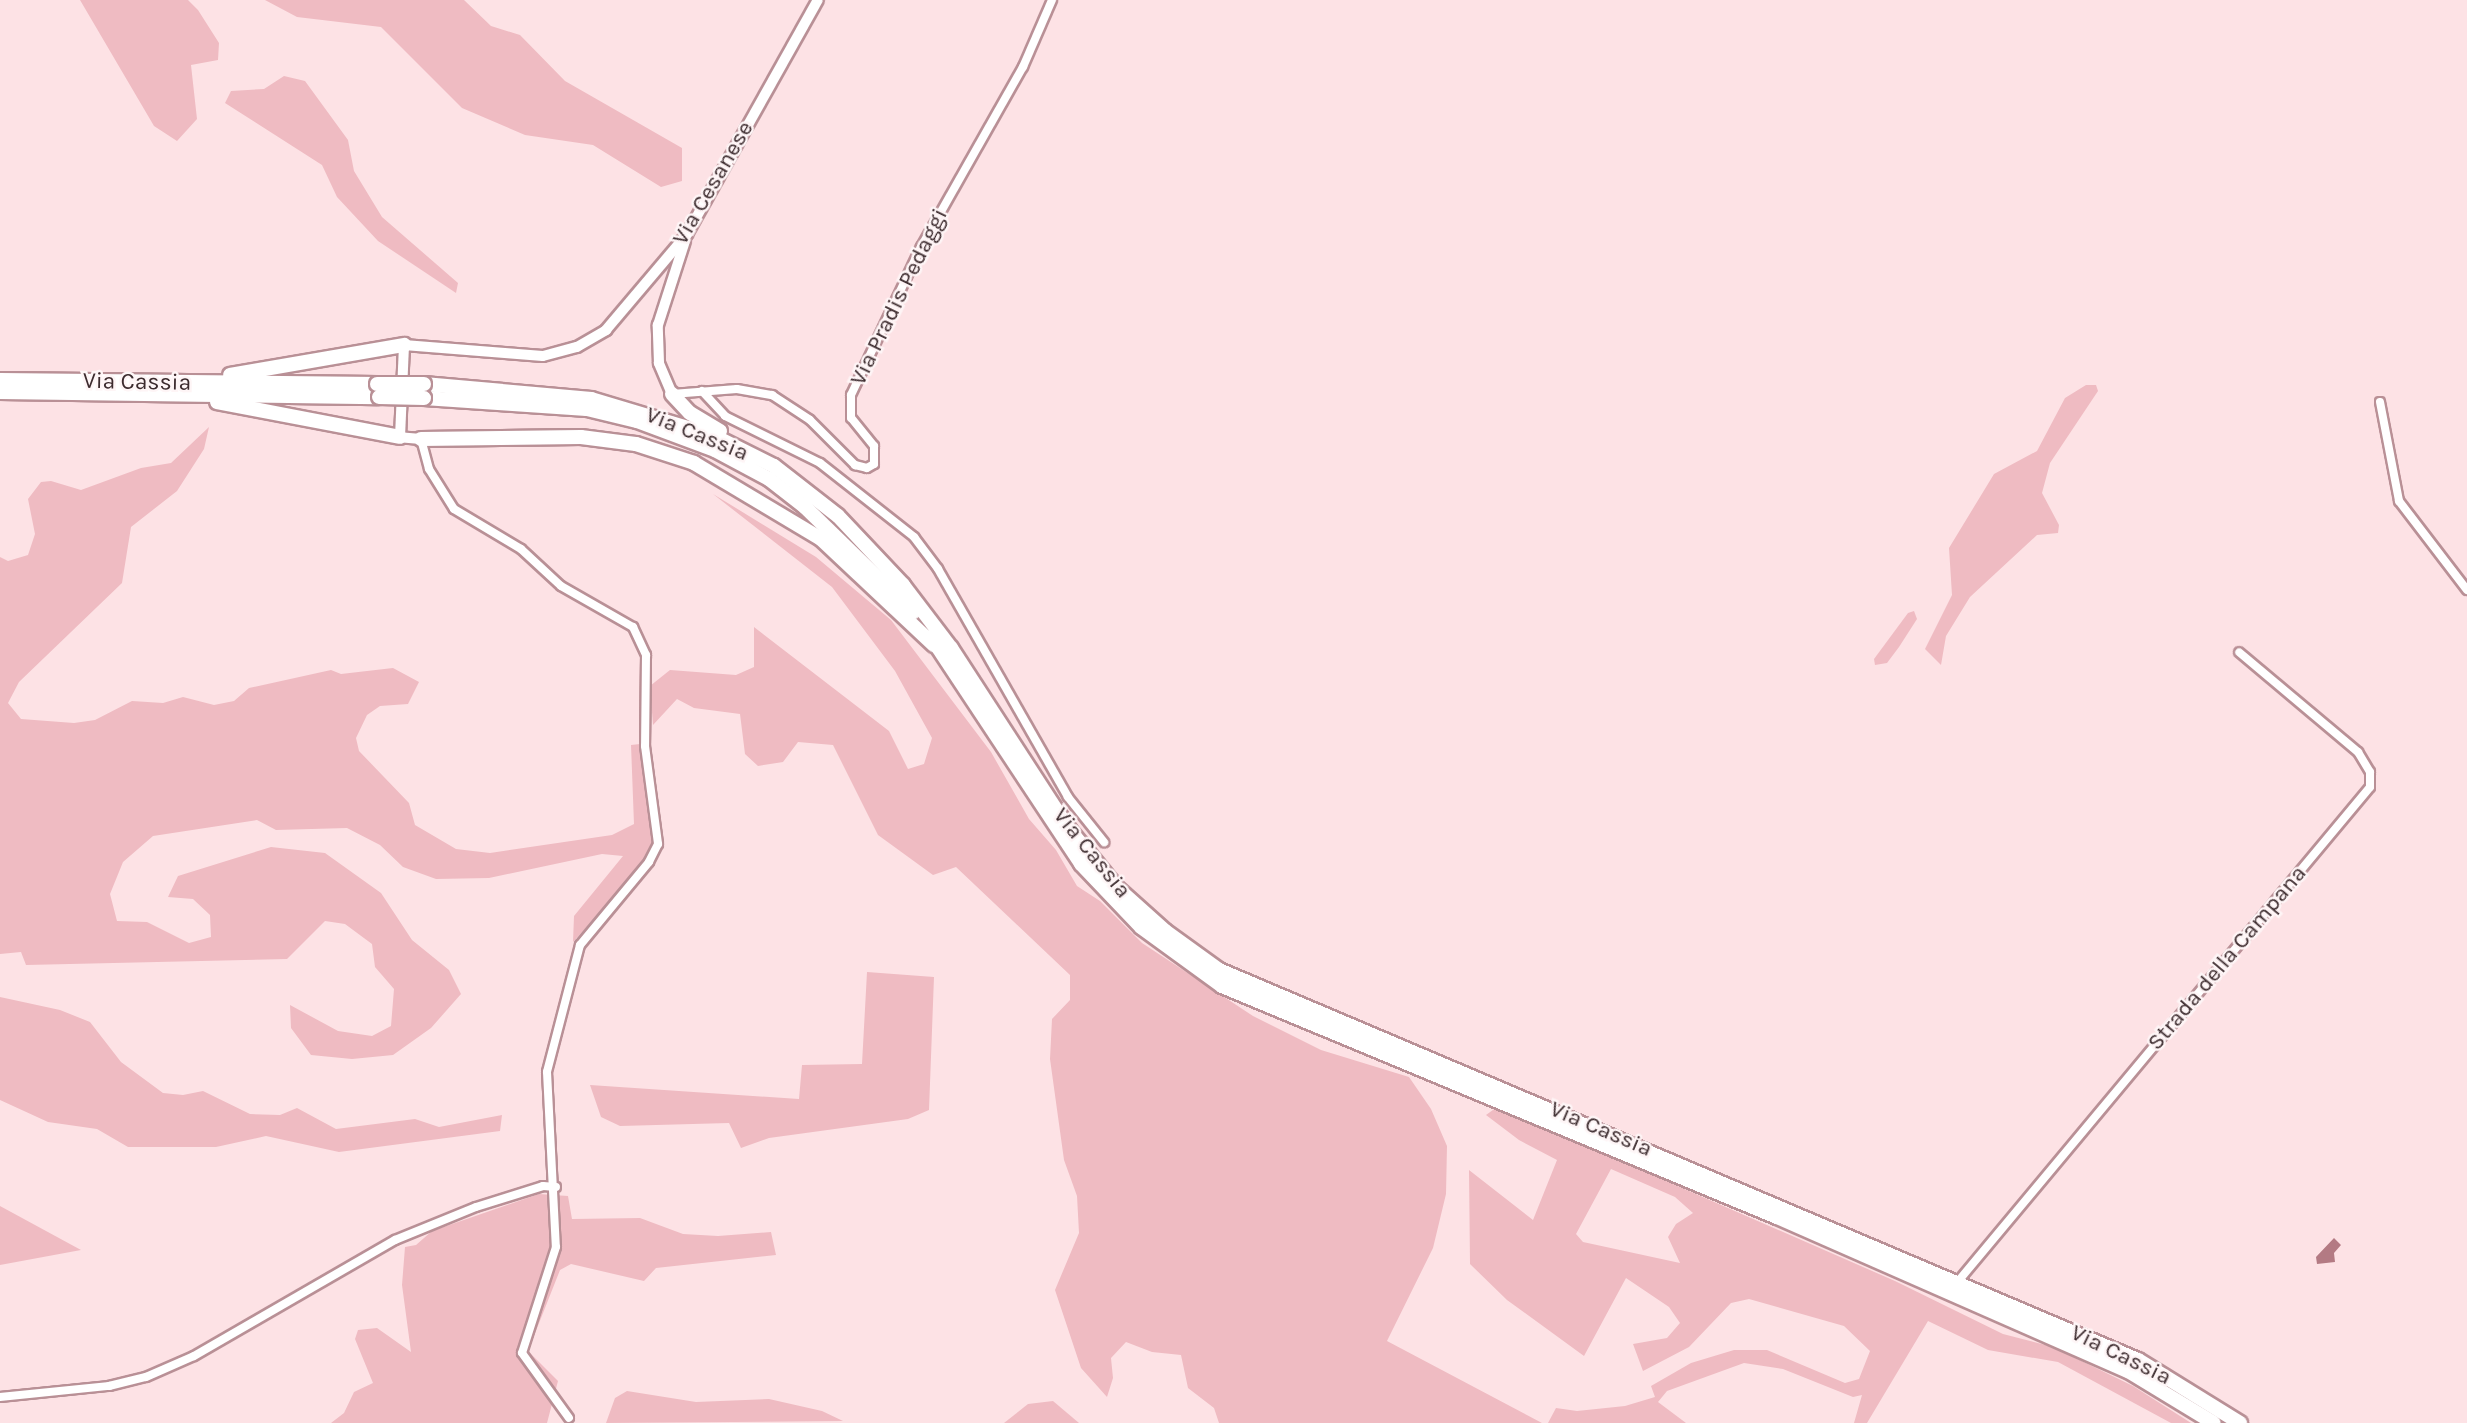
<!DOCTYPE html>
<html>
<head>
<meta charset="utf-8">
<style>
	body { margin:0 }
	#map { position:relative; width:2467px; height:1423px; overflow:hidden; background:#fde2e5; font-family:Karla,sans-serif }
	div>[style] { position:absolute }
	.green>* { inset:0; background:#efbbc2 }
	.water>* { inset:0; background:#b37a83 }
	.roads { filter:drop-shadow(2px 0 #b99096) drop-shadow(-2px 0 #b99096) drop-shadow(0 2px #b99096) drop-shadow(0 -2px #b99096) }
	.minor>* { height:8px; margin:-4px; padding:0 4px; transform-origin:4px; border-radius:4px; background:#fff }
	.tertiary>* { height:10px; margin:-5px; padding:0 5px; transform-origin:5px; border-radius:5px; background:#fff }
	.trunk>* { height:14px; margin:-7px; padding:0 7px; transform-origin:7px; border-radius:7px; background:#fff }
	.bridges { filter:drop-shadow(2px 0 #b99096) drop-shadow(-2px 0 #b99096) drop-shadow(0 2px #b99096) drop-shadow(0 -2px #b99096) }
	.trunk-bridge>* { height:14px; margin:-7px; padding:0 7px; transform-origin:7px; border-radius:7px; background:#fff }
	span { translate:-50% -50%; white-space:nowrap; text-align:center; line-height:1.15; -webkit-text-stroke:5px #fef5f6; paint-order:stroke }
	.street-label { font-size:23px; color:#3c2b2e }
</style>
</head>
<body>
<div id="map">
	<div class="green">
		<i style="clip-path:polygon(80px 0,188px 0,198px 10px,219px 43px,218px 60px,191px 65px,197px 119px,177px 141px,154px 126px)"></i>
		<i style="clip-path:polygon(265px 0,464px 0,491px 26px,520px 35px,565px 81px,682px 148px,682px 181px,661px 187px,593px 145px,525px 135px,462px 108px,381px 27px,297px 17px)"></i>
		<i style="clip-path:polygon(284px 76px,305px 81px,348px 140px,354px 171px,382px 217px,458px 283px,456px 293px,378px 241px,337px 197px,322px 165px,225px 103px,231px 91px,264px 89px)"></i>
		<i style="clip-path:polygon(2086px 385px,2096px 385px,2098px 391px,2050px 463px,2042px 493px,2059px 525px,2058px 533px,2037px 535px,1970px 597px,1946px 636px,1941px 665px,1925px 649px,1952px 595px,1949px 548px,1994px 474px,2037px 451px,2065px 398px)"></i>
		<i style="clip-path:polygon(209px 427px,204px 449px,177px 491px,131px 527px,122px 583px,19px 682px,8px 703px,21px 719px,74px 723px,95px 720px,132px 701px,163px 703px,183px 697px,214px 705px,234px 701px,249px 688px,331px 670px,341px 674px,393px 668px,419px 682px,408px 704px,380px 706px,367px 715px,356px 738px,359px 751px,409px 803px,415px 825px,456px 849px,490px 853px,612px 835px,634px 824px,631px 745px,640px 744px,657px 832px,647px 861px,573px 942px,574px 916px,623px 856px,602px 854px,489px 878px,436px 879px,403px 867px,380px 845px,347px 828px,276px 830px,257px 820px,153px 836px,123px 862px,110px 894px,117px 921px,147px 922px,189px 943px,211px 937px,210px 915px,193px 899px,168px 897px,178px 876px,271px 847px,325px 853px,381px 893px,412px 940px,449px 970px,461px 994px,431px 1028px,393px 1055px,352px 1059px,311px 1055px,291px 1028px,290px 1005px,338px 1031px,372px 1036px,391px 1026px,394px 989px,375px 967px,372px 944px,345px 924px,325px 921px,287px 959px,26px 965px,21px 952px,0 954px,0 557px,8px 561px,28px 555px,35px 534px,28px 499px,41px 482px,51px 481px,81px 490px,141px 468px,171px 463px)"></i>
		<i style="clip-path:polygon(713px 494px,816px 557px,891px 620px,991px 752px,1029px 819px,1056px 850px,1077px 886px,1100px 901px,1142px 943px,1253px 1016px,1321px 1050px,1409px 1077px,1431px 1109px,1447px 1146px,1446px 1194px,1433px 1248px,1387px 1341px,1542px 1423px,1219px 1423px,1214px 1408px,1188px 1388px,1181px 1355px,1152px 1352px,1126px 1342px,1111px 1358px,1113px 1378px,1107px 1397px,1081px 1368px,1055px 1290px,1079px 1233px,1077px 1196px,1064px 1160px,1050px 1059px,1052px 1019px,1070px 1000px,1070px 975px,956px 867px,933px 875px,878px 835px,833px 745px,798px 742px,783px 762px,758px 766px,745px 754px,740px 714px,694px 708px,677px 699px,653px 725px,650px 686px,670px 670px,736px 675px,754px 667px,754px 627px,889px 731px,908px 769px,924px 764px,932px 738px,895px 671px,832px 587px)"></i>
		<i style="clip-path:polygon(1914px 611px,1917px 619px,1899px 647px,1887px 663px,1875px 665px,1874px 659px,1908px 613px)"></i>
		<i style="clip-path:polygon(867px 972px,934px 977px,929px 1110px,908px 1119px,769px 1138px,741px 1148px,729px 1123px,620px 1126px,601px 1117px,590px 1085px,799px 1099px,802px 1065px,862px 1064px)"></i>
		<i style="clip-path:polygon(0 997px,60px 1010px,90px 1022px,121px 1062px,163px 1093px,183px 1095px,203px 1091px,250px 1114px,280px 1115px,297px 1108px,336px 1129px,415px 1119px,439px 1127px,502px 1115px,500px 1131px,339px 1152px,266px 1136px,216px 1147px,128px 1147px,97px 1129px,48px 1122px,0 1100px)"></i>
		<i style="clip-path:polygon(evenodd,1497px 1107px,1895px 1281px,2003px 1334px,2053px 1347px,2133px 1386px,2191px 1423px,2171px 1423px,2058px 1362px,1988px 1350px,1928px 1321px,1867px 1423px,1854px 1423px,1862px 1395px,1853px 1397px,1783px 1369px,1744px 1363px,1667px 1391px,1658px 1402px,1686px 1423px,1548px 1423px,1556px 1408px,1577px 1411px,1625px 1406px,1655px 1397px,1651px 1386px,1691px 1363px,1734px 1350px,1767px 1350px,1845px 1383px,1859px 1379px,1870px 1351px,1844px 1326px,1749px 1299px,1731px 1303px,1689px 1347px,1643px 1371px,1633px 1344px,1667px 1338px,1680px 1323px,1669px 1307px,1626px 1278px,1584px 1356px,1507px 1300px,1470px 1264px,1469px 1170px,1533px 1220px,1557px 1160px,1519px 1140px,1486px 1115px,1497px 1107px,1611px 1169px,1675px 1197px,1693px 1213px,1676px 1224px,1668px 1237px,1680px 1263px,1583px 1242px,1576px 1234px,1611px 1169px)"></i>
		<i style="clip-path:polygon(539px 1194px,568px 1196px,572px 1219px,640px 1218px,683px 1234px,718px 1236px,771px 1232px,776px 1255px,656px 1268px,644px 1281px,571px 1264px,560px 1270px,528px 1351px,558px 1381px,547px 1423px,331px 1423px,344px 1413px,354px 1392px,373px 1383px,355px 1339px,358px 1330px,377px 1328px,411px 1352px,402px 1285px,405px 1247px,416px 1245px,432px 1231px)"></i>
		<i style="clip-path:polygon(0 1206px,81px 1250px,0 1265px)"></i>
		<i style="clip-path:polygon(627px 1391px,696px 1402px,769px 1399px,822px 1411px,843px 1421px,606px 1423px,615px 1398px)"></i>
		<i style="clip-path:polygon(1053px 1401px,1079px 1423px,1004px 1423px,1028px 1404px)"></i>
	</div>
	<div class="water">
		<i style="clip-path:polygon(2334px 1238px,2341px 1245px,2334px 1253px,2335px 1262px,2317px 1264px,2316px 1257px)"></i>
	</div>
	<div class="roads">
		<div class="minor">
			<i style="left:702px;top:391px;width:34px;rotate:47deg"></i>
			<i style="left:725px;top:416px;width:106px;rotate:26.3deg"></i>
			<i style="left:820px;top:463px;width:120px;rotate:38.2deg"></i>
			<i style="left:914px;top:537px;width:40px;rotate:53deg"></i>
			<i style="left:938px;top:569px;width:262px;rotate:60.3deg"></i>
			<i style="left:1068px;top:797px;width:58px;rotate:51.3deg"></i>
			<i style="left:672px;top:394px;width:65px;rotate:-4.4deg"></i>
			<i style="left:737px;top:389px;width:36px;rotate:10deg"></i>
			<i style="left:772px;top:395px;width:45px;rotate:33.3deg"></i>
			<i style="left:810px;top:420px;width:64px;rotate:45deg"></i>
			<i style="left:855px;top:465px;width:12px;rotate:14deg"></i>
			<i style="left:867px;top:468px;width:8px;rotate:-30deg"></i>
			<i style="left:874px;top:464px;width:18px;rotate:-90deg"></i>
			<i style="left:874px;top:446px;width:36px;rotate:-129deg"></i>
			<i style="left:851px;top:418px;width:23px;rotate:-90deg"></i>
			<i style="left:851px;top:395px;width:164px;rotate:-64.7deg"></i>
			<i style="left:921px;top:247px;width:207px;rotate:-60.5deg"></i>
			<i style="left:1023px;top:67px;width:73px;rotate:-66.6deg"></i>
			<i style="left:2380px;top:402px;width:101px;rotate:79.1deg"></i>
			<i style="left:2399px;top:501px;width:112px;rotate:52.6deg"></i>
			<i style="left:421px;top:439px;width:31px;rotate:75deg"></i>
			<i style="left:429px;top:469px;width:47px;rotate:58deg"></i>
			<i style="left:454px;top:509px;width:78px;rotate:30.8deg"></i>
			<i style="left:521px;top:549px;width:54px;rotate:42.8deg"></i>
			<i style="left:561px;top:586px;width:83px;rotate:29.7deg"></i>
			<i style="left:633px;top:627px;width:31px;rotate:65deg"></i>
			<i style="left:646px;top:655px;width:91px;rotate:90.6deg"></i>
			<i style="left:645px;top:746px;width:99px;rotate:82.4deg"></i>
			<i style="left:658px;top:844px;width:20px;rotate:117deg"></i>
			<i style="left:649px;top:862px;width:108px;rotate:129.7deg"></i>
			<i style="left:580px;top:945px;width:131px;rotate:104.6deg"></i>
			<i style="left:547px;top:1072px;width:175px;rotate:87.1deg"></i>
			<i style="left:556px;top:1247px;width:111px;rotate:107.8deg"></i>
			<i style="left:522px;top:1353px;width:80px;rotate:54.1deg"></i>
			<i style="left:1960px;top:1279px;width:640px;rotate:-50.19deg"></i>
			<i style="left:2370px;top:787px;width:15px;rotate:-90deg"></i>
			<i style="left:2370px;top:772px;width:23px;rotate:-121deg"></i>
			<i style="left:2358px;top:752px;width:155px;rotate:-140deg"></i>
			<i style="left:0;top:1397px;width:110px;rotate:-5.8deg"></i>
			<i style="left:109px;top:1386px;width:38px;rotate:-14deg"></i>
			<i style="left:146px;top:1377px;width:52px;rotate:-23.6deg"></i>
			<i style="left:194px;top:1356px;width:232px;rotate:-30deg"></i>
			<i style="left:395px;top:1240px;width:87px;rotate:-22.2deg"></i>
			<i style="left:476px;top:1207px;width:70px;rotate:-17.4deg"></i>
			<i style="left:543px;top:1186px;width:13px;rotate:4deg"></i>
		</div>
		<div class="tertiary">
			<i style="left:672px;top:394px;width:34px;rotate:-113deg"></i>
			<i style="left:659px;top:363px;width:38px;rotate:-92deg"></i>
			<i style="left:658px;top:325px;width:88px;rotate:-72.2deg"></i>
			<i style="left:421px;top:439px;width:21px;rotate:-175deg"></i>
			<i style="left:400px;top:437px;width:92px;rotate:-87.5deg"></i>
			<i style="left:404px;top:345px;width:139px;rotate:4.5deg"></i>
			<i style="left:543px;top:356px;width:35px;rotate:-15deg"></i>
			<i style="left:577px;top:347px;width:34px;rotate:-30deg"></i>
			<i style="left:606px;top:330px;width:126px;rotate:-49.8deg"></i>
			<i style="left:687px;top:234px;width:268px;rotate:-60.8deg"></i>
		</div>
		<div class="trunk">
			<i style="left:230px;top:375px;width:177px;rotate:-9.8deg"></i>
			<i style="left:0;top:380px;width:377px;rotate:0.6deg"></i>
			<i style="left:424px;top:384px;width:168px;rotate:5.1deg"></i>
			<i style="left:591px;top:399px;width:128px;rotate:16.7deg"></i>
			<i style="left:714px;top:436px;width:67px;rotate:26.6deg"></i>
			<i style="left:774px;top:466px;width:81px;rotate:38deg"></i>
			<i style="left:838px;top:516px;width:95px;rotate:46.7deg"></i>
			<i style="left:903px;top:585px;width:79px;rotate:52.7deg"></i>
			<i style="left:951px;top:648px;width:215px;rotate:57deg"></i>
			<i style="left:1068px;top:828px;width:76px;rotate:50.9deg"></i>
			<i style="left:1116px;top:887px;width:66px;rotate:41.9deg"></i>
			<i style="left:1165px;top:931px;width:67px;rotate:35.8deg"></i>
			<i style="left:1219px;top:970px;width:998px;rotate:23deg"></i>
			<i style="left:2138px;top:1360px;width:120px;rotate:31.7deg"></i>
			<i style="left:0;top:392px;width:379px;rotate:0.8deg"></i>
			<i style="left:672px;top:394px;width:26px;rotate:47deg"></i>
			<i style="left:690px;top:413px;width:35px;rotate:31deg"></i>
			<i style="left:424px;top:398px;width:163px;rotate:3.9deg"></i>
			<i style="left:587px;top:409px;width:51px;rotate:13.5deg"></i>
			<i style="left:637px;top:421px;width:83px;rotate:20.4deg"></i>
			<i style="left:715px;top:450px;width:61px;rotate:28.2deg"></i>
			<i style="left:769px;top:479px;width:46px;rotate:37.9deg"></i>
			<i style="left:805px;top:507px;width:151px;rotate:44.2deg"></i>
			<i style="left:217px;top:402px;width:186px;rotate:10.8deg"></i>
			<i style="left:421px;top:439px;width:160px;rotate:-0.7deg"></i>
			<i style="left:581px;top:437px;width:55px;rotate:7.3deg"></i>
			<i style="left:636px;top:444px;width:61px;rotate:18.1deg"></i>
			<i style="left:694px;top:463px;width:148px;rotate:30.9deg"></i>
			<i style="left:821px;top:539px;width:155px;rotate:43.2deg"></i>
			<i style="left:931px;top:637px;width:272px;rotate:56.5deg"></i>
			<i style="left:1081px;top:864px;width:87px;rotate:46.4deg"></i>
			<i style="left:1141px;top:927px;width:100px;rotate:36.1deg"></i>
			<i style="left:1222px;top:986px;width:601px;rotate:22.6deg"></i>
			<i style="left:1777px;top:1217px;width:383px;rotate:23.7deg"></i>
			<i style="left:2128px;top:1371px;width:100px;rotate:31.2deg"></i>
		</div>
	</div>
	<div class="bridges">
		<div class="trunk-bridge">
			<i style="left:377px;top:384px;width:47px"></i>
			<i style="left:379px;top:397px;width:45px;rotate:1.3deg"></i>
		</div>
	</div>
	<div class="street-label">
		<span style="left:713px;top:183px;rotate:-60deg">Via Cesanese</span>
		<span style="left:899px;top:297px;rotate:-64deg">Via Pradis Pedaggi</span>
		<span style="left:137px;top:382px;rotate:1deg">Via Cassia</span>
		<span style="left:697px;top:434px;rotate:22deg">Via Cassia</span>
		<span style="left:1092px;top:853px;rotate:51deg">Via Cassia</span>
		<span style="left:2227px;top:958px;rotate:-50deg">Strada della Campana</span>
		<span style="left:1601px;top:1129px;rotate:23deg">Via Cassia</span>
		<span style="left:2121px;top:1355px;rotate:26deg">Via Cassia</span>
	</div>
</div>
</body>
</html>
